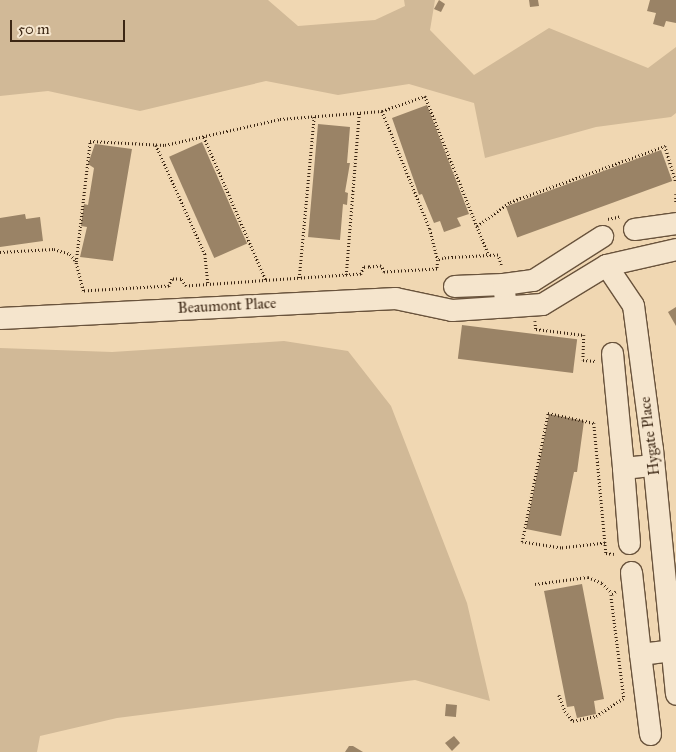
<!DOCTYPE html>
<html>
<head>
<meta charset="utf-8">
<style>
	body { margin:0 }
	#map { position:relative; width:676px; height:752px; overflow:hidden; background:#f0d7b2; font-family:"IM FELL Great Primer",serif }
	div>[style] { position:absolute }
	.green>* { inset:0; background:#d1b997 }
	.building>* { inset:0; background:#9a8366; transform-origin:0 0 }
	.path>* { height:2.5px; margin-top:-1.25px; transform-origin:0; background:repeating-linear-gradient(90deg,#3c2714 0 1px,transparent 0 3.5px) }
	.roads { filter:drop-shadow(1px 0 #69533c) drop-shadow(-1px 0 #69533c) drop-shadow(0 1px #69533c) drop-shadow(0 -1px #69533c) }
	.minor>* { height:21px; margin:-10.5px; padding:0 10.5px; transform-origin:10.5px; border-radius:10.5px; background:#f5e5cd }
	span { translate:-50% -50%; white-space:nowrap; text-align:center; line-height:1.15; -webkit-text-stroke:5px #f5e5cd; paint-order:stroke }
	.street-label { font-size:15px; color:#3c2714 }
	.scale { position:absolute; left:10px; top:20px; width:115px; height:22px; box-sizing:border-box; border:2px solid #3c2714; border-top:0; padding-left:6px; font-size:15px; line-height:18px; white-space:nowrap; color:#3c2714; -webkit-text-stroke:4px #f5e5cd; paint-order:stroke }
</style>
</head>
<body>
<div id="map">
	<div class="green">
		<i style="clip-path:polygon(0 0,268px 0,298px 26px,375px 20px,405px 6px,404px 0,435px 0,430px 30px,474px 75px,549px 28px,648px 68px,676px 47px,676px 113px,671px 117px,596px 127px,485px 158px,474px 103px,409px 84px,338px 95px,266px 81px,140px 111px,48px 91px,0 96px)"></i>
		<i style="clip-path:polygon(284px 341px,348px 351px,391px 406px,467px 603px,490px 701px,415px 680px,117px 718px,40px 736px,37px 752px,0 752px,0 348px,112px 352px)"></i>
	</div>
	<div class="building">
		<i style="clip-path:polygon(439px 0,445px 4px,441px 12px,434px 9px)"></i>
		<i style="clip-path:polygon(529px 0,538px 0,539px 6px,530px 7px)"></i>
		<i style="clip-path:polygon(650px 0,676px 0,676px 23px,666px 21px,664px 27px,653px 24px,656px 13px,647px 11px)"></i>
		<i style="clip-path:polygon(427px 105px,469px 214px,457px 218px,461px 226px,444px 232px,440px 221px,434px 223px,422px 194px,419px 195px,392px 118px)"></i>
		<i style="clip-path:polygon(318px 124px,350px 127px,347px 163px,350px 163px,345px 192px,348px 193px,347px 205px,343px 204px,340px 240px,308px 237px)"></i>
		<i style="left:202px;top:142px;width:111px;height:36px;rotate:66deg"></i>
		<i style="clip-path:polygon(95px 144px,132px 149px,113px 261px,80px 257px,87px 227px,81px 226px,84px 204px,88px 205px,94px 168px,88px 164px)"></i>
		<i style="left:661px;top:150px;width:33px;height:165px;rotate:70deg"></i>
		<i style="clip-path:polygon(25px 214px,26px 219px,40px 217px,43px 241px,0 247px,0 218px)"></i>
		<i style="clip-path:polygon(676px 307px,676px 326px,668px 312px)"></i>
		<i style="left:462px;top:325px;width:116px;height:34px;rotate:7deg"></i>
		<i style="clip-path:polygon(549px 414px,584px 421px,577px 472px,574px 472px,561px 536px,526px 529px)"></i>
		<i style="clip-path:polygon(582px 584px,604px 699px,594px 701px,596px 714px,577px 718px,574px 706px,567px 707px,544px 591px)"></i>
		<i style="left:446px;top:704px;width:11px;height:12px;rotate:5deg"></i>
		<i style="clip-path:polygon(454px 736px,460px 743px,452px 751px,445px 743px)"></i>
		<i style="clip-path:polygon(349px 746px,353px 746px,363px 752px,345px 752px)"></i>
	</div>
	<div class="path">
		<i style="left:382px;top:111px;width:127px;rotate:67.9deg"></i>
		<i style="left:430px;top:229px;width:32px;rotate:76deg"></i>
		<i style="left:204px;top:137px;width:156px;rotate:66.6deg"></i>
		<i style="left:156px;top:145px;width:120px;rotate:65.8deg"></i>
		<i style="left:205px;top:254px;width:30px;rotate:84deg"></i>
		<i style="left:676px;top:194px;width:9px;rotate:90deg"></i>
		<i style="left:608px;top:219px;width:14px;rotate:-12deg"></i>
		<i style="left:477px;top:226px;width:32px;rotate:68deg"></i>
		<i style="left:0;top:252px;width:54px;rotate:-3.2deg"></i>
		<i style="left:54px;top:249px;width:17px;rotate:17deg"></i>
		<i style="left:70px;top:254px;width:8px;rotate:50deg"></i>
		<i style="left:501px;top:265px;width:10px;rotate:-107deg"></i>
		<i style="left:498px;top:255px;width:55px;rotate:176.9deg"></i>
		<i style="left:443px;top:258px;width:5px;rotate:158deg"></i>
		<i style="left:438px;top:260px;width:9px;rotate:96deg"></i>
		<i style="left:437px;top:269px;width:53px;rotate:176.8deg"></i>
		<i style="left:384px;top:272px;width:7px;rotate:-117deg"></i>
		<i style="left:381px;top:266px;width:12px;rotate:175deg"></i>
		<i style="left:369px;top:267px;width:5px;rotate:180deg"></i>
		<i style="left:364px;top:267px;width:8px;rotate:113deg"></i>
		<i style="left:361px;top:274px;width:175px;rotate:176.1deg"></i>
		<i style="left:186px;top:286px;width:9px;rotate:-126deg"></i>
		<i style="left:181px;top:279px;width:9px;rotate:180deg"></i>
		<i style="left:172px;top:279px;width:8px;rotate:113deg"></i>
		<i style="left:169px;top:286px;width:86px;rotate:176.7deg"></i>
		<i style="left:83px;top:291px;width:30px;rotate:-104deg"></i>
		<i style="left:76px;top:262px;width:122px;rotate:-83.4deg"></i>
		<i style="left:90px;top:141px;width:75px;rotate:3.1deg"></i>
		<i style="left:165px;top:145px;width:118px;rotate:-12.7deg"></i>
		<i style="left:280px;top:119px;width:102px;rotate:-4.5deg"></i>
		<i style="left:382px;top:111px;width:46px;rotate:-19.2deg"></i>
		<i style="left:425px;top:96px;width:140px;rotate:68.2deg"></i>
		<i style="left:477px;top:226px;width:41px;rotate:-36deg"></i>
		<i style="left:510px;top:202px;width:165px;rotate:-19.9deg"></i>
		<i style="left:665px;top:146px;width:37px;rotate:73deg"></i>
		<i style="left:346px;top:275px;width:163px;rotate:-85.4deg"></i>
		<i style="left:299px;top:278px;width:162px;rotate:-84.7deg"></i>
		<i style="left:535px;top:321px;width:8px;rotate:83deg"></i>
		<i style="left:536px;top:329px;width:48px;rotate:7.1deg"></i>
		<i style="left:584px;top:335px;width:25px;rotate:92deg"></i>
		<i style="left:583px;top:360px;width:13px;rotate:4deg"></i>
		<i style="left:605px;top:543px;width:44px;rotate:173.5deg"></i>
		<i style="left:561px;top:548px;width:39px;rotate:-171deg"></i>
		<i style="left:522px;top:542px;width:132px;rotate:-78.6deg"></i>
		<i style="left:548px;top:413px;width:47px;rotate:12.3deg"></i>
		<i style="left:594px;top:423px;width:131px;rotate:84.7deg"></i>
		<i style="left:606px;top:553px;width:8px;rotate:7deg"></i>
		<i style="left:535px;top:584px;width:53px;rotate:-7.5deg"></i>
		<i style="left:588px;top:577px;width:15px;rotate:23deg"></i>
		<i style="left:602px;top:583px;width:14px;rotate:45deg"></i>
		<i style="left:616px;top:592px;width:6px;rotate:149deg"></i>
		<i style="left:611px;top:595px;width:104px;rotate:82.8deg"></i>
		<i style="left:559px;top:695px;width:17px;rotate:69deg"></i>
		<i style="left:565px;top:711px;width:13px;rotate:51deg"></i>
		<i style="left:573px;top:721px;width:24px;rotate:-12deg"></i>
		<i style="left:596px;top:716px;width:33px;rotate:-33deg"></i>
	</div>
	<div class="roads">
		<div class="minor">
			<i style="left:634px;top:229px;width:42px;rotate:-8.1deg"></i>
			<i style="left:606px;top:265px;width:48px;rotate:56deg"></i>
			<i style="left:633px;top:305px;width:145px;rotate:82.5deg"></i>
			<i style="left:652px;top:449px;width:246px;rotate:84.4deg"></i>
			<i style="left:454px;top:286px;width:49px;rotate:-2.3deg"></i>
			<i style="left:506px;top:306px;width:22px;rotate:-98deg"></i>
			<i style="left:503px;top:284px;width:30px;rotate:-8deg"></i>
			<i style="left:533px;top:280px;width:82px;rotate:-32.5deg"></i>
			<i style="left:0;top:318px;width:396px;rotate:-2.9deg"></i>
			<i style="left:395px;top:298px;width:58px;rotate:11.9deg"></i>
			<i style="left:452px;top:310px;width:90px;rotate:-3.8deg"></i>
			<i style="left:542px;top:304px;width:75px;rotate:-31.4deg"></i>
			<i style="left:606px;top:265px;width:72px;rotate:-12.9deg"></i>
			<i style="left:612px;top:353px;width:116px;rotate:84.5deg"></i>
			<i style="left:629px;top:543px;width:75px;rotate:-94.6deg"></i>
			<i style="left:623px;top:468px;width:30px;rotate:-6deg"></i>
			<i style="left:631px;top:572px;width:82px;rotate:83.7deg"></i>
			<i style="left:650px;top:734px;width:81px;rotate:-97.1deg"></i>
			<i style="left:640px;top:654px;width:32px;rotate:-7deg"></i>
		</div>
	</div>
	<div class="street-label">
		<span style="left:227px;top:306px;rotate:-3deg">Beaumont Place</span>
		<span style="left:650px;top:436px;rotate:-97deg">Hygate Place</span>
	</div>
	<div class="scale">50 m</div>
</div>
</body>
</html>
